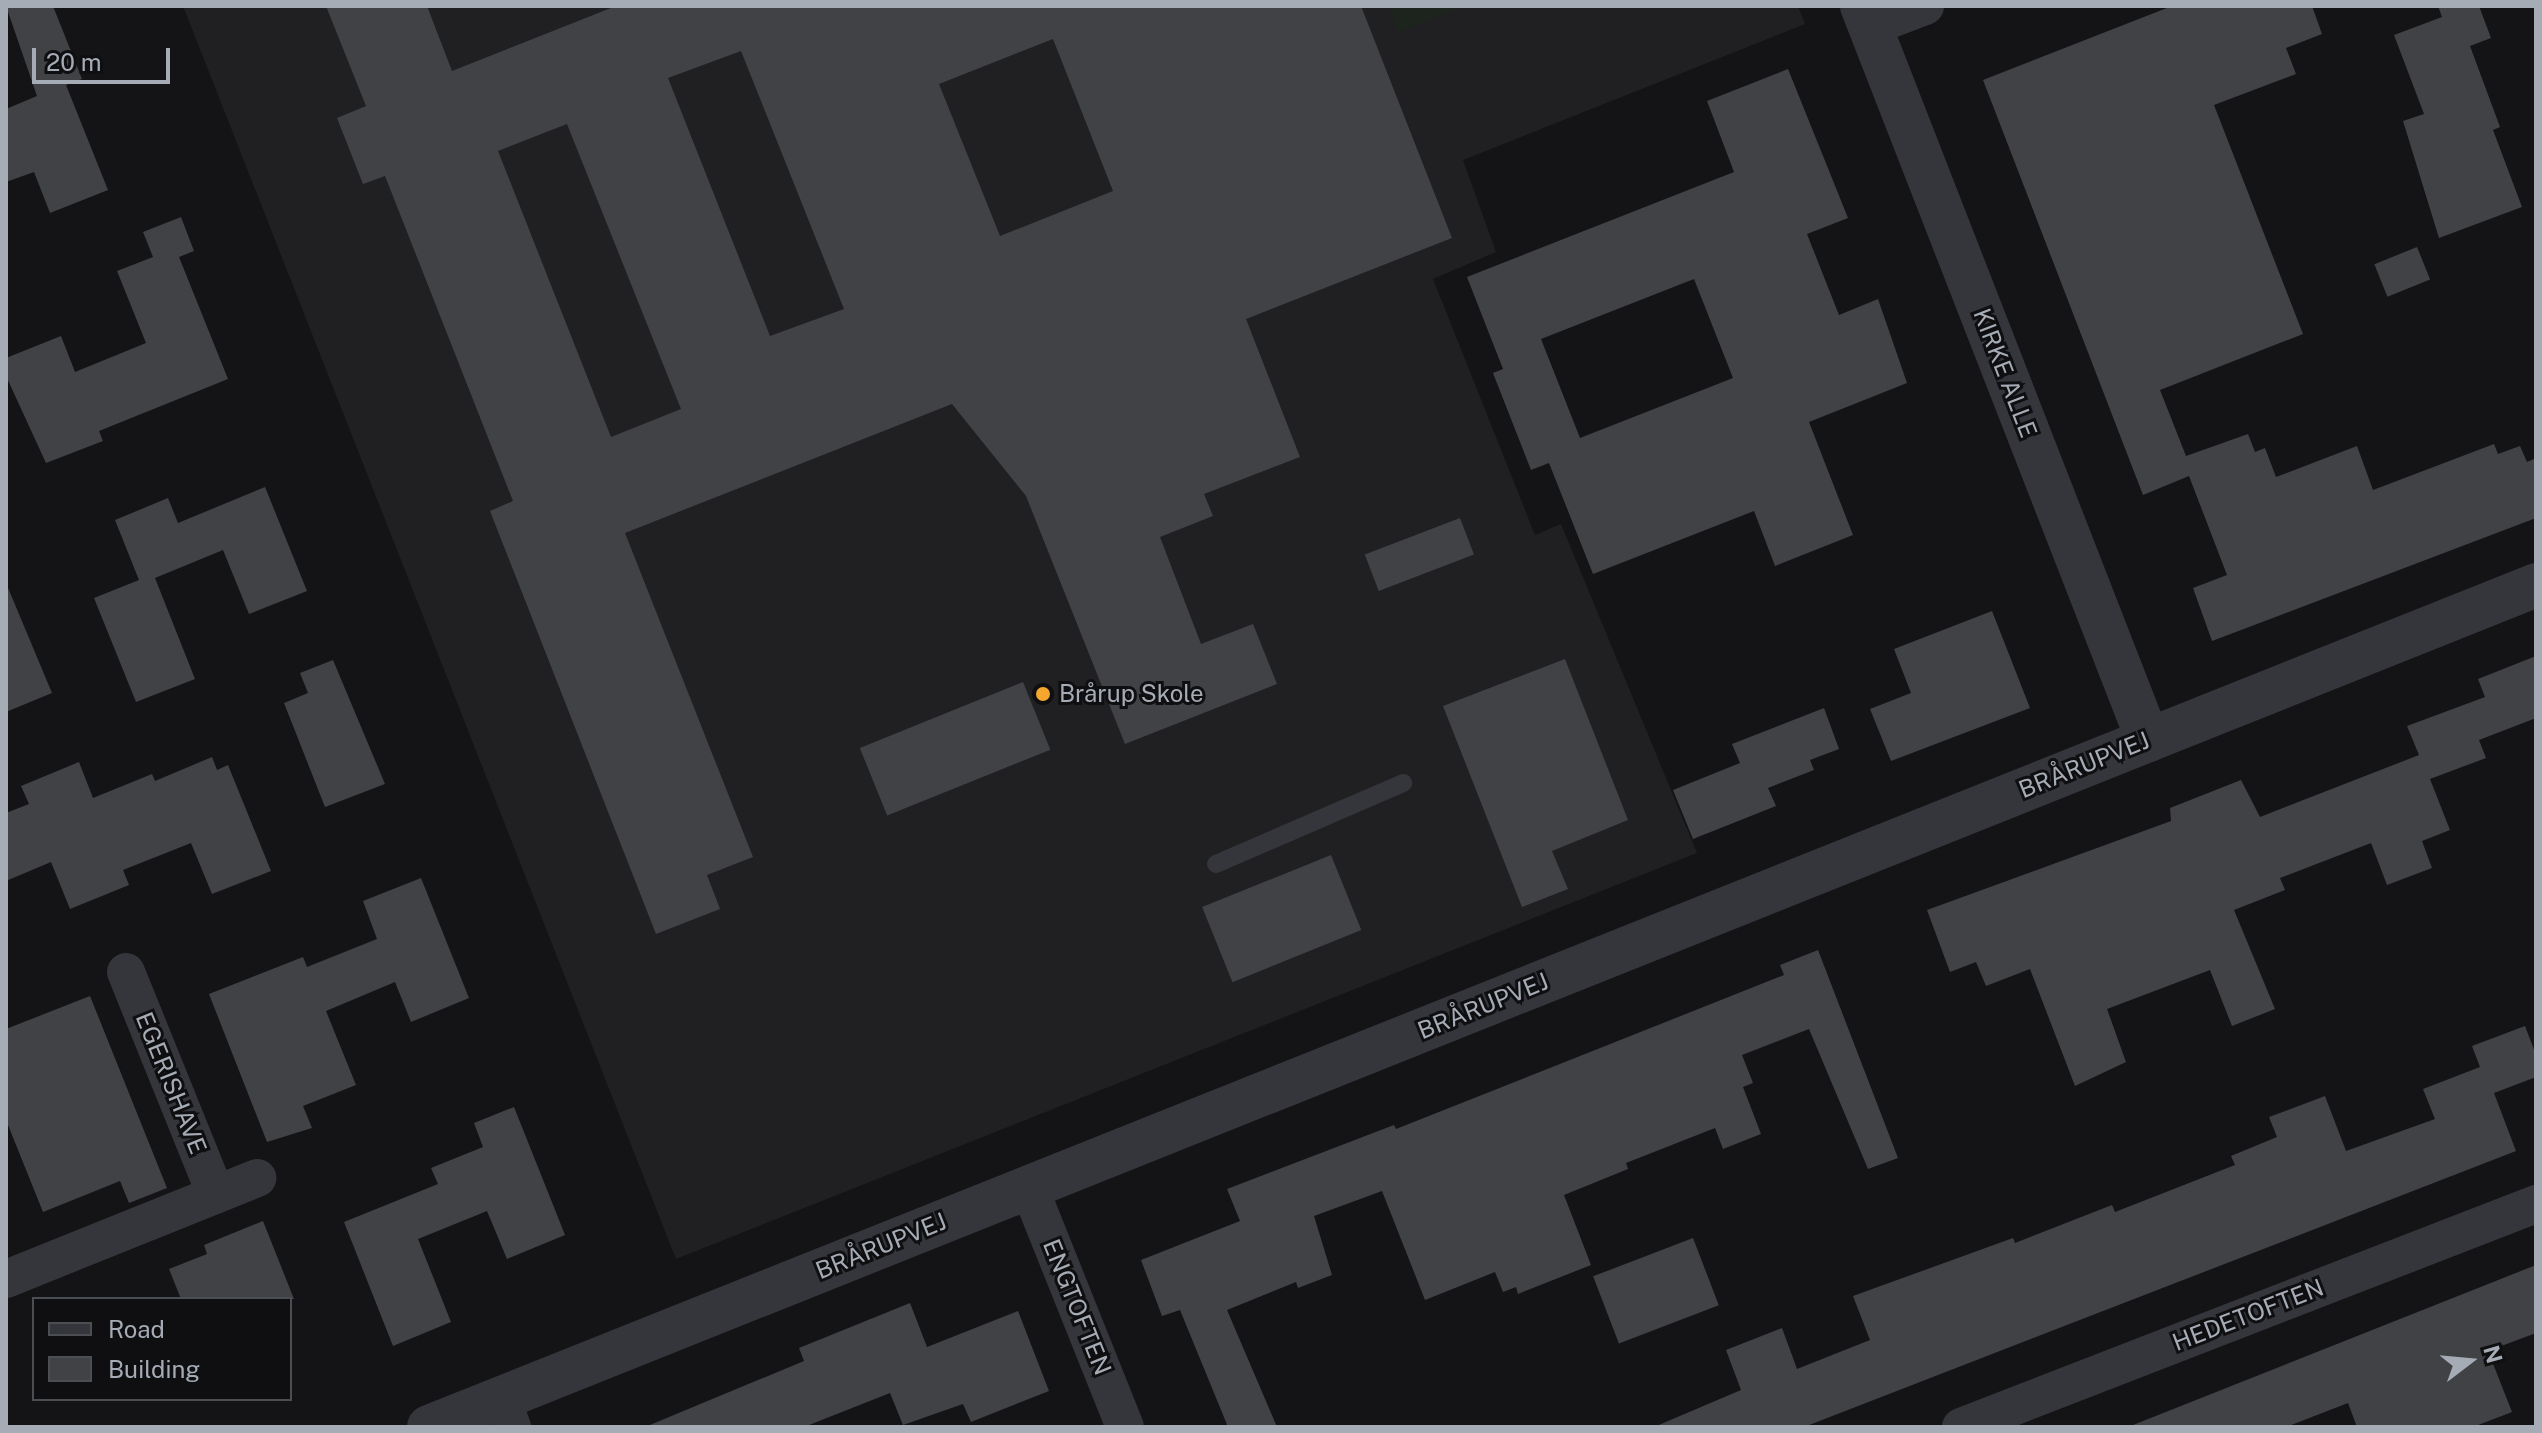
<!DOCTYPE html>
<html>
<head>
<meta charset="utf-8">
<style>
	body { margin:0 }
	#map { position:relative; width:2542px; height:1433px; overflow:hidden; background:#141416; font-family:"Public Sans",sans-serif }
	div>[style] { position:absolute }
	.built>* { inset:0; background:#202023 }
	.green>* { inset:0; background:#1c241d }
	.building>* { inset:0; background:#404246; transform-origin:0 0 }
	.service>* { height:18px; margin:-9px; padding:0 9px; transform-origin:9px; border-radius:9px; background:#35363b }
	.minor>* { height:38px; margin:-19px; padding:0 19px; transform-origin:19px; border-radius:19px; background:#35363b }
	.tertiary>* { height:44px; margin:-22px; padding:0 22px; transform-origin:22px; border-radius:22px; background:#35363b }
	.dots>* { width:22px; height:22px; translate:-50% -50%; box-sizing:border-box; border:4px solid #0f0f11; border-radius:50% }
	span { translate:-50% -50%; white-space:nowrap; text-align:center; line-height:1.15; -webkit-text-stroke:6px #0f0f11; paint-order:stroke }
	.street-label { font-size:24px; color:#a6acb6 }
	.poi-label { font-size:24px; color:#a6acb6 }
	.left { translate:0 -50%; text-align:left }
	.frame { position:absolute; inset:0; border:8px solid #a6acb6; pointer-events:none }
	.legend { position:absolute; left:32px; top:1297px; width:260px; height:104px; box-sizing:border-box; background:#0f0f11; border:2px solid #4b4e53; margin:0; padding:10px 14px; list-style:none; font-size:24px; color:#a6acb6 }
	.legend li { display:flex; align-items:center; gap:16px; height:40px }
	.legend b { width:40px; border:2px solid #4b4e53 }
	.north { position:absolute; left:2430px; top:1321px; width:80px; height:80px; -webkit-text-stroke:6px #0f0f11; paint-order:stroke; rotate:74deg; font-size:22px; font-weight:700; line-height:32px; text-align:center; color:#a6acb6 }
	.north::after { content:''; display:block; margin:auto; width:28px; height:36px; background:#a6acb6; clip-path:polygon(50% 0,100% 100%,50% 72%,0 100%) }
	.scale { position:absolute; left:32px; top:48px; width:138px; height:36px; box-sizing:border-box; border:4px solid #a6acb6; border-top:0; padding-left:10px; font-size:24px; line-height:28px; white-space:nowrap; color:#a6acb6; -webkit-text-stroke:6px #0f0f11; paint-order:stroke }
</style>
</head>
<body>
<div id="map">
	<div class="built">
		<i style="clip-path:polygon(183px 6px,1798px 6px,1805px 24px,1463px 160px,1496px 252px,1433px 279px,1535px 535px,1561px 524px,1697px 853px,676px 1259px)"></i>
	</div>
	<div class="green">
		<i style="clip-path:polygon(1388px 6px,1465px 6px,1398px 32px)"></i>
	</div>
	<div class="building">
		<i style="clip-path:polygon(6px 6px,53px 6px,82px 79px,66px 85px,108px 190px,50px 213px,34px 172px,6px 182px,6px 109px,37px 96px)"></i>
		<i style="clip-path:polygon(evenodd,326px 6px,427px 6px,452px 71px,616px 6px,1361px 6px,1452px 238px,1246px 319px,1300px 457px,1204px 494px,1213px 516px,1160px 537px,1201px 644px,1253px 624px,1277px 684px,1125px 744px,1026px 496px,952px 404px,625px 533px,753px 857px,707px 875px,720px 909px,656px 934px,490px 511px,513px 501px,385px 176px,363px 184px,337px 118px,366px 106px,326px 6px,1053px 39px,1113px 191px,1000px 236px,939px 84px,1053px 39px,326px 6px,741px 51px,844px 309px,770px 336px,668px 78px,741px 51px,326px 6px,567px 124px,681px 409px,611px 437px,498px 151px,567px 124px)"></i>
		<i style="clip-path:polygon(2172px 6px,2312px 6px,2322px 34px,2286px 48px,2296px 74px,2214px 105px,2303px 334px,2160px 390px,2186px 456px,2248px 434px,2255px 452px,2265px 448px,2276px 477px,2357px 446px,2373px 490px,2494px 444px,2498px 454px,2520px 446px,2527px 462px,2536px 458px,2536px 518px,2212px 641px,2193px 588px,2227px 575px,2189px 476px,2143px 495px,1983px 80px)"></i>
		<i style="clip-path:polygon(2438px 6px,2479px 6px,2491px 38px,2470px 46px,2500px 127px,2493px 130px,2522px 207px,2439px 238px,2403px 121px,2424px 114px,2394px 35px,2442px 17px)"></i>
		<i style="clip-path:polygon(evenodd,1788px 69px,1848px 218px,1807px 234px,1839px 315px,1878px 299px,1907px 383px,1809px 422px,1853px 535px,1775px 566px,1754px 511px,1593px 574px,1549px 463px,1531px 470px,1493px 373px,1503px 369px,1467px 277px,1734px 172px,1707px 101px,1788px 69px,1694px 279px,1733px 378px,1580px 438px,1541px 339px,1694px 279px)"></i>
		<i style="clip-path:polygon(181px 217px,194px 251px,179px 257px,228px 379px,99px 431px,103px 441px,46px 463px,6px 376px,6px 358px,61px 336px,75px 372px,146px 343px,117px 271px,153px 257px,143px 232px)"></i>
		<i style="left:2417px;top:247px;width:35px;height:46px;rotate:68deg"></i>
		<i style="clip-path:polygon(265px 487px,307px 591px,249px 614px,223px 550px,155px 578px,195px 679px,136px 702px,94px 598px,139px 580px,115px 520px,168px 498px,178px 523px)"></i>
		<i style="left:1460px;top:518px;width:39px;height:102px;rotate:69deg"></i>
		<i style="clip-path:polygon(6px 583px,52px 693px,6px 712px)"></i>
		<i style="clip-path:polygon(1992px 611px,2030px 708px,1891px 761px,1870px 709px,1911px 693px,1894px 649px)"></i>
		<i style="clip-path:polygon(2536px 656px,2536px 718px,2479px 740px,2486px 758px,2430px 779px,2450px 830px,2422px 841px,2432px 868px,2387px 885px,2371px 843px,2280px 878px,2285px 890px,2234px 910px,2275px 1009px,2232px 1026px,2210px 970px,2107px 1009px,2126px 1062px,2075px 1086px,2030px 969px,1986px 986px,1976px 962px,1950px 972px,1927px 910px,2171px 821px,2170px 808px,2241px 780px,2260px 817px,2419px 755px,2407px 726px,2485px 697px,2478px 679px)"></i>
		<i style="clip-path:polygon(1565px 659px,1628px 820px,1552px 851px,1568px 889px,1522px 907px,1443px 706px)"></i>
		<i style="clip-path:polygon(333px 660px,385px 784px,325px 807px,284px 703px,308px 693px,300px 673px)"></i>
		<i style="left:1023px;top:682px;width:73px;height:176px;rotate:68deg"></i>
		<i style="clip-path:polygon(1824px 708px,1839px 749px,1810px 760px,1814px 770px,1768px 788px,1776px 806px,1693px 839px,1673px 790px,1740px 763px,1732px 744px)"></i>
		<i style="clip-path:polygon(212px 757px,217px 770px,228px 765px,271px 871px,212px 894px,191px 843px,123px 870px,129px 885px,70px 909px,51px 862px,6px 881px,6px 813px,29px 804px,21px 786px,79px 762px,93px 798px,152px 774px,155px 781px)"></i>
		<i style="left:1331px;top:855px;width:81px;height:139px;rotate:68deg"></i>
		<i style="clip-path:polygon(421px 878px,469px 998px,411px 1022px,395px 982px,326px 1011px,356px 1085px,303px 1106px,312px 1128px,267px 1142px,209px 994px,303px 957px,307px 967px,377px 939px,363px 901px)"></i>
		<i style="clip-path:polygon(1818px 950px,1898px 1158px,1868px 1169px,1809px 1029px,1742px 1055px,1753px 1083px,1743px 1087px,1761px 1134px,1723px 1149px,1715px 1128px,1626px 1163px,1628px 1169px,1564px 1195px,1591px 1265px,1518px 1294px,1516px 1287px,1503px 1292px,1495px 1272px,1425px 1300px,1382px 1191px,1314px 1216px,1332px 1275px,1298px 1288px,1296px 1282px,1227px 1310px,1277px 1427px,1228px 1427px,1180px 1310px,1162px 1316px,1141px 1260px,1240px 1221px,1227px 1189px,1394px 1125px,1396px 1129px,1784px 975px,1780px 965px)"></i>
		<i style="clip-path:polygon(90px 996px,167px 1188px,129px 1203px,120px 1181px,43px 1212px,6px 1120px,6px 1029px)"></i>
		<i style="clip-path:polygon(2525px 1026px,2536px 1055px,2536px 1077px,2494px 1093px,2516px 1151px,1804px 1427px,1654px 1427px,1741px 1390px,1726px 1350px,1782px 1328px,1797px 1369px,1870px 1340px,1853px 1296px,2013px 1238px,2015px 1243px,2112px 1205px,2115px 1212px,2235px 1165px,2231px 1156px,2277px 1137px,2269px 1117px,2325px 1096px,2346px 1151px,2435px 1119px,2423px 1089px,2480px 1067px,2472px 1046px)"></i>
		<i style="clip-path:polygon(514px 1107px,565px 1235px,507px 1259px,487px 1211px,418px 1239px,451px 1322px,393px 1346px,344px 1222px,438px 1184px,431px 1168px,483px 1147px,474px 1123px)"></i>
		<i style="clip-path:polygon(263px 1221px,294px 1299px,181px 1299px,169px 1269px,207px 1254px,204px 1245px)"></i>
		<i style="left:1693px;top:1238px;width:72px;height:107px;rotate:69deg"></i>
		<i style="clip-path:polygon(2536px 1265px,2536px 1333px,2488px 1351px,2512px 1412px,2473px 1427px,2357px 1427px,2348px 1403px,2286px 1427px,2128px 1427px)"></i>
		<i style="clip-path:polygon(910px 1303px,927px 1347px,1018px 1311px,1049px 1391px,971px 1422px,963px 1404px,903px 1425px,890px 1393px,804px 1427px,645px 1427px,804px 1361px,799px 1348px)"></i>
	</div>
	<div class="service">
		<i style="left:1216px;top:864px;width:204px;rotate:-23.4deg"></i>
	</div>
	<div class="minor">
		<i style="left:1870px;top:27px;width:59px;rotate:-20.9deg"></i>
		<i style="left:126px;top:972px;width:240px;rotate:68deg"></i>
		<i style="left:1029px;top:1187px;width:258px;rotate:68.2deg"></i>
		<i style="left:6px;top:1279px;width:271px;rotate:-21.9deg"></i>
		<i style="left:501px;top:1398px;width:31px;rotate:69deg"></i>
		<i style="left:1961px;top:1427px;width:617px;rotate:-21.2deg"></i>
	</div>
	<div class="tertiary">
		<i style="left:1862px;top:6px;width:788px;rotate:68.71deg"></i>
		<i style="left:429px;top:1427px;width:2269px;rotate:-21.78deg"></i>
	</div>
	<div class="dots">
		<i style="left:1043px;top:694px;background:#f4a62e"></i>
	</div>
	<div class="street-label">
		<span style="left:2005px;top:373px;rotate:69deg">KIRKE ALLE</span>
		<span style="left:2084px;top:765px;rotate:-22deg">BRÅRUPVEJ</span>
		<span style="left:1483px;top:1006px;rotate:-22deg">BRÅRUPVEJ</span>
		<span style="left:171px;top:1083px;rotate:68deg">EGERISHAVE</span>
		<span style="left:881px;top:1246px;rotate:-22deg">BRÅRUPVEJ</span>
		<span style="left:1077px;top:1307px;rotate:68deg">ENGTOFTEN</span>
		<span style="left:2248px;top:1315px;rotate:-21deg">HEDETOFTEN</span>
	</div>
	<div class="poi-label">
		<span class="left" style="left:1059px;top:694px">Brårup Skole</span>
	</div>
	<div class="frame"></div>
	<ul class="legend">
	<li><b style="height:10px;background:#35363b"></b>Road</li>
	<li><b style="height:22px;background:#404246"></b>Building</li>
	</ul>
	<div class="north">N</div>
	<div class="scale">20 m</div>
</div>
</body>
</html>
